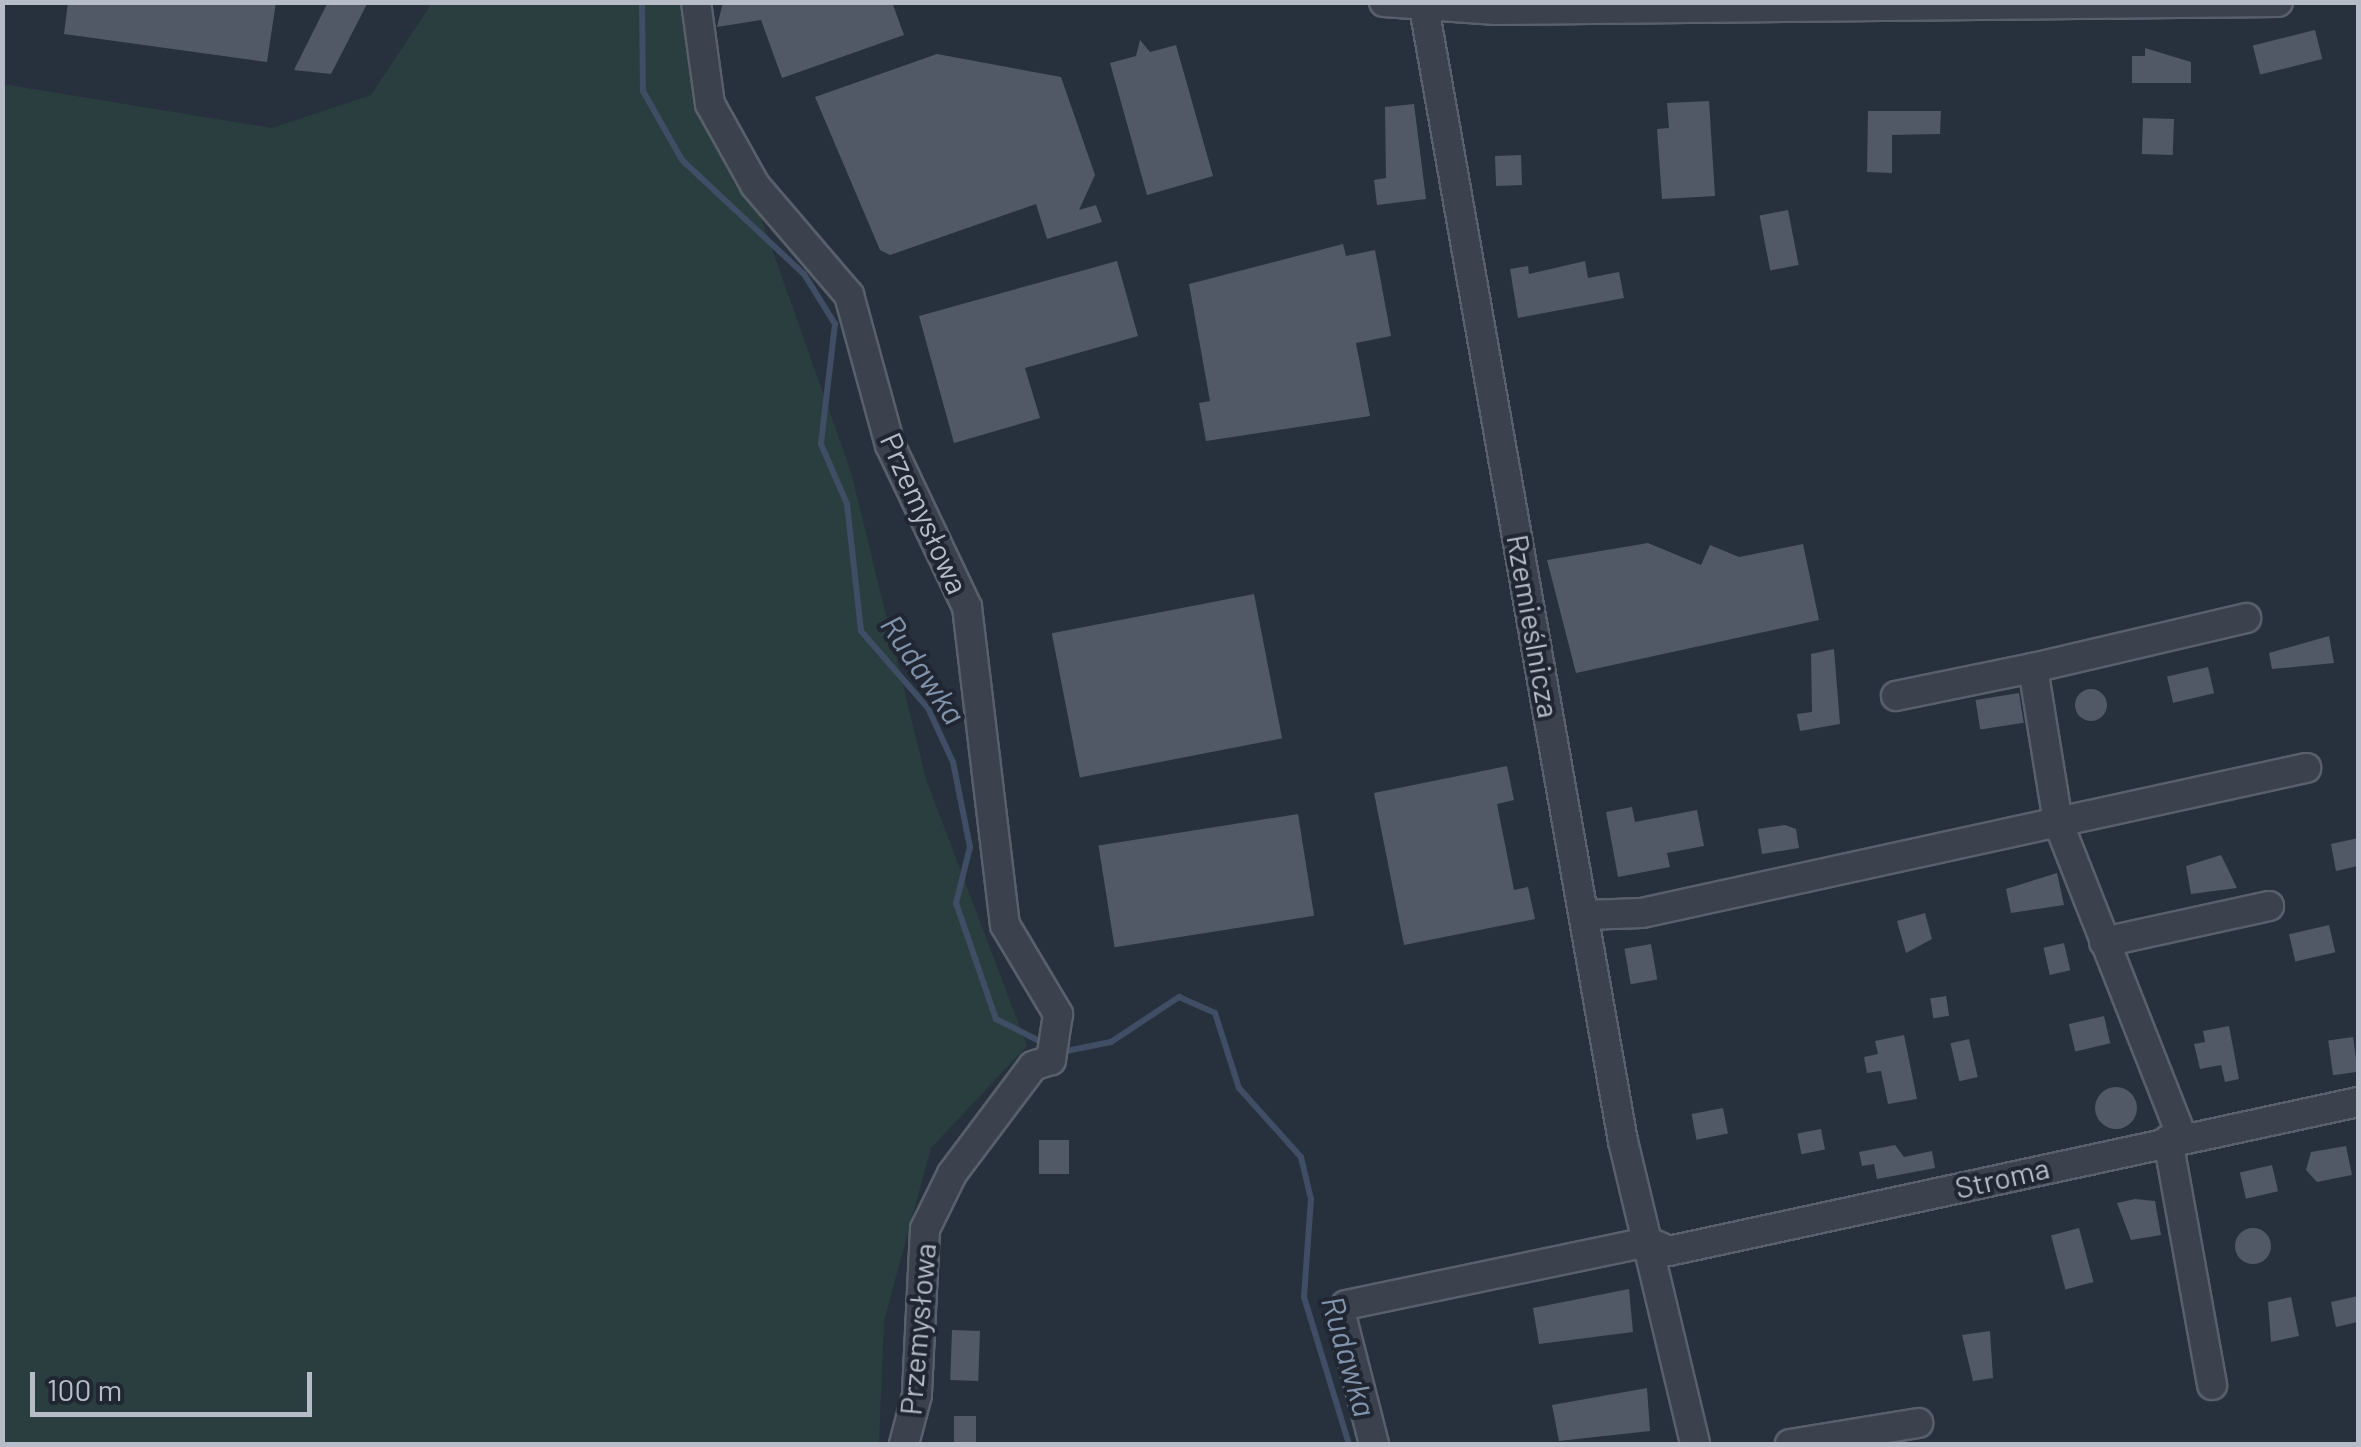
<!DOCTYPE html>
<html>
<head>
<meta charset="utf-8">
<style>
	body { margin:0 }
	#map { position:relative; width:2361px; height:1447px; overflow:hidden; background:#27303d; font-family:Barlow,sans-serif }
	div>[style] { position:absolute }
	.green>* { inset:0; background:#2a3d3f }
	.stream>* { height:6px; margin:-3px; padding:0 3px; transform-origin:3px; border-radius:3px; background:#3f4e64 }
	.building>* { inset:0; background:#515967; transform-origin:0 0 }
	.round { border-radius:50% }
	.roads { filter:drop-shadow(2px 0 #59606b) drop-shadow(-2px 0 #59606b) drop-shadow(0 2px #59606b) drop-shadow(0 -2px #59606b) }
	.minor>* { height:28px; margin:-14px; padding:0 14px; transform-origin:14px; border-radius:14px; background:#3b424d }
	span { translate:-50% -50%; white-space:nowrap; text-align:center; line-height:1.15; -webkit-text-stroke:8px #202732; paint-order:stroke }
	.street-label { font-size:30px; color:#b7bdc8 }
	.water-label { font-size:32px; color:#8294ac; font-style:italic }
	.frame { position:absolute; inset:0; border:5px solid #b7bdc8; pointer-events:none }
	.scale { position:absolute; left:30px; top:1372px; width:282px; height:45px; box-sizing:border-box; border:5px solid #b7bdc8; border-top:0; padding-left:12px; font-size:30px; line-height:35px; white-space:nowrap; color:#b7bdc8; -webkit-text-stroke:8px #202732; paint-order:stroke }
</style>
</head>
<body>
<div id="map">
	<div class="green">
		<i style="clip-path:polygon(432px 3px,685px 3px,851px 472px,926px 779px,1027px 1046px,931px 1148px,884px 1321px,879px 1444px,3px 1444px,3px 84px,272px 128px,371px 95px)"></i>
	</div>
	<div class="stream">
		<i style="left:642px;top:2px;width:89px;rotate:89.4deg"></i>
		<i style="left:643px;top:91px;width:79px;rotate:60.5deg"></i>
		<i style="left:682px;top:160px;width:167px;rotate:43.1deg"></i>
		<i style="left:804px;top:274px;width:59px;rotate:58.2deg"></i>
		<i style="left:835px;top:324px;width:121px;rotate:96.7deg"></i>
		<i style="left:821px;top:444px;width:65px;rotate:66.6deg"></i>
		<i style="left:847px;top:504px;width:128px;rotate:83.7deg"></i>
		<i style="left:861px;top:631px;width:102px;rotate:49deg"></i>
		<i style="left:928px;top:708px;width:60px;rotate:65.2deg"></i>
		<i style="left:953px;top:762px;width:87px;rotate:78.7deg"></i>
		<i style="left:970px;top:847px;width:58px;rotate:104deg"></i>
		<i style="left:956px;top:903px;width:123px;rotate:71deg"></i>
		<i style="left:996px;top:1019px;width:55px;rotate:27deg"></i>
		<i style="left:1061px;top:1052px;width:51px;rotate:-11.3deg"></i>
		<i style="left:1111px;top:1042px;width:82px;rotate:-33.5deg"></i>
		<i style="left:1179px;top:997px;width:39px;rotate:24deg"></i>
		<i style="left:1215px;top:1013px;width:79px;rotate:72.3deg"></i>
		<i style="left:1239px;top:1088px;width:93px;rotate:48.1deg"></i>
		<i style="left:1301px;top:1157px;width:43px;rotate:76.6deg"></i>
		<i style="left:1311px;top:1199px;width:98px;rotate:94.1deg"></i>
		<i style="left:1304px;top:1297px;width:154px;rotate:73deg"></i>
	</div>
	<div class="building">
		<i style="clip-path:polygon(68px 2px,276px 2px,267px 62px,64px 34px)"></i>
		<i style="clip-path:polygon(328px 2px,368px 2px,331px 74px,294px 70px)"></i>
		<i style="clip-path:polygon(723px 2px,892px 2px,904px 35px,782px 78px,761px 20px,717px 27px)"></i>
		<i style="left:2315px;top:30px;width:30px;height:64px;rotate:76deg"></i>
		<i style="clip-path:polygon(1140px 40px,1150px 52px,1176px 45px,1213px 176px,1147px 195px,1110px 63px,1136px 56px)"></i>
		<i style="clip-path:polygon(2145px 48px,2191px 62px,2191px 83px,2132px 83px,2132px 56px,2145px 56px)"></i>
		<i style="clip-path:polygon(937px 54px,1061px 77px,1095px 175px,1079px 210px,1096px 205px,1102px 222px,1047px 239px,1036px 204px,890px 255px,880px 250px,815px 97px)"></i>
		<i style="clip-path:polygon(1709px 101px,1715px 196px,1662px 199px,1657px 129px,1669px 128px,1667px 103px)"></i>
		<i style="clip-path:polygon(1414px 104px,1426px 199px,1377px 205px,1374px 180px,1386px 178px,1385px 107px)"></i>
		<i style="clip-path:polygon(1868px 111px,1941px 111px,1940px 134px,1892px 135px,1892px 173px,1867px 172px)"></i>
		<i style="left:2143px;top:118px;width:31px;height:36px;rotate:2deg"></i>
		<i style="left:1521px;top:155px;width:30px;height:26px;rotate:88deg"></i>
		<i style="left:1788px;top:210px;width:56px;height:29px;rotate:79deg"></i>
		<i style="clip-path:polygon(1343px 244px,1346px 256px,1375px 250px,1391px 336px,1356px 343px,1370px 416px,1206px 441px,1199px 403px,1210px 401px,1189px 284px)"></i>
		<i style="clip-path:polygon(1117px 261px,1138px 336px,1025px 368px,1040px 418px,954px 443px,919px 316px)"></i>
		<i style="clip-path:polygon(1585px 261px,1588px 278px,1619px 272px,1624px 298px,1518px 318px,1510px 269px,1528px 266px,1529px 274px)"></i>
		<i style="clip-path:polygon(1648px 543px,1701px 565px,1710px 545px,1739px 557px,1803px 544px,1819px 620px,1576px 673px,1547px 560px)"></i>
		<i style="left:1254px;top:594px;width:147px;height:206px;rotate:79deg"></i>
		<i style="clip-path:polygon(2329px 636px,2334px 663px,2272px 669px,2269px 653px)"></i>
		<i style="clip-path:polygon(1834px 649px,1840px 724px,1800px 731px,1797px 714px,1812px 712px,1811px 654px)"></i>
		<i style="left:2208px;top:667px;width:27px;height:42px;rotate:77deg"></i>
		<i class="round" style="left:2075px;top:689px;width:32px;height:32px"></i>
		<i style="left:2019px;top:693px;width:30px;height:44px;rotate:81deg"></i>
		<i style="clip-path:polygon(1507px 766px,1514px 800px,1497px 804px,1514px 890px,1528px 887px,1535px 919px,1404px 945px,1374px 793px)"></i>
		<i style="clip-path:polygon(1632px 807px,1635px 822px,1697px 810px,1704px 846px,1667px 853px,1670px 867px,1618px 877px,1606px 812px)"></i>
		<i style="left:1298px;top:814px;width:103px;height:202px;rotate:81deg"></i>
		<i style="clip-path:polygon(1785px 825px,1796px 829px,1799px 848px,1762px 854px,1758px 829px)"></i>
		<i style="clip-path:polygon(2358px 838px,2358px 866px,2336px 871px,2331px 844px)"></i>
		<i style="clip-path:polygon(2221px 855px,2237px 888px,2191px 894px,2186px 866px)"></i>
		<i style="clip-path:polygon(2057px 873px,2064px 905px,2011px 913px,2006px 889px)"></i>
		<i style="clip-path:polygon(1925px 913px,1932px 939px,1906px 953px,1897px 921px)"></i>
		<i style="left:2329px;top:925px;width:28px;height:41px;rotate:77deg"></i>
		<i style="left:2064px;top:943px;width:28px;height:21px;rotate:77deg"></i>
		<i style="left:1651px;top:944px;width:36px;height:27px;rotate:80deg"></i>
		<i style="left:1946px;top:996px;width:20px;height:16px;rotate:81deg"></i>
		<i style="left:2104px;top:1016px;width:28px;height:36px;rotate:77deg"></i>
		<i style="clip-path:polygon(2229px 1026px,2239px 1079px,2225px 1082px,2221px 1065px,2200px 1069px,2194px 1044px,2205px 1042px,2203px 1031px)"></i>
		<i style="clip-path:polygon(1904px 1035px,1917px 1099px,1888px 1104px,1881px 1071px,1867px 1073px,1864px 1057px,1878px 1054px,1875px 1041px)"></i>
		<i style="left:2353px;top:1037px;width:35px;height:25px;rotate:82deg"></i>
		<i style="left:1969px;top:1039px;width:39px;height:19px;rotate:77deg"></i>
		<i class="round" style="left:2095px;top:1087px;width:42px;height:42px"></i>
		<i style="left:1723px;top:1108px;width:26px;height:32px;rotate:79deg"></i>
		<i style="left:1821px;top:1129px;width:21px;height:24px;rotate:79deg"></i>
		<i style="left:1039px;top:1140px;width:30px;height:34px"></i>
		<i style="clip-path:polygon(1895px 1145px,1904px 1157px,1932px 1151px,1935px 1168px,1877px 1179px,1874px 1164px,1862px 1166px,1859px 1152px)"></i>
		<i style="clip-path:polygon(2346px 1146px,2352px 1175px,2317px 1182px,2306px 1170px,2311px 1152px)"></i>
		<i style="left:2272px;top:1165px;width:27px;height:33px;rotate:77deg"></i>
		<i style="clip-path:polygon(2135px 1199px,2155px 1201px,2161px 1235px,2131px 1240px,2117px 1203px)"></i>
		<i class="round" style="left:2235px;top:1228px;width:36px;height:36px"></i>
		<i style="left:2079px;top:1228px;width:56px;height:29px;rotate:75deg"></i>
		<i style="clip-path:polygon(1629px 1289px,1633px 1332px,1539px 1344px,1533px 1308px)"></i>
		<i style="clip-path:polygon(2358px 1296px,2358px 1322px,2336px 1327px,2331px 1302px)"></i>
		<i style="clip-path:polygon(2291px 1297px,2299px 1336px,2271px 1342px,2268px 1302px)"></i>
		<i style="left:952px;top:1330px;width:28px;height:50px;rotate:2deg"></i>
		<i style="clip-path:polygon(1990px 1331px,1993px 1378px,1973px 1381px,1962px 1335px)"></i>
		<i style="clip-path:polygon(1647px 1388px,1650px 1431px,1559px 1441px,1552px 1405px)"></i>
		<i style="left:954px;top:1416px;width:22px;height:28px"></i>
	</div>
	<div class="roads">
		<div class="minor">
			<i style="left:696px;top:2px;width:103px;rotate:82.2deg"></i>
			<i style="left:710px;top:104px;width:93px;rotate:60.9deg"></i>
			<i style="left:755px;top:185px;width:145px;rotate:49.5deg"></i>
			<i style="left:849px;top:295px;width:156px;rotate:74.7deg"></i>
			<i style="left:890px;top:445px;width:179px;rotate:64.6deg"></i>
			<i style="left:967px;top:607px;width:320px;rotate:83.2deg"></i>
			<i style="left:1005px;top:925px;width:104px;rotate:59.2deg"></i>
			<i style="left:1058px;top:1014px;width:47px;rotate:98.7deg"></i>
			<i style="left:1051px;top:1060px;width:19px;rotate:162deg"></i>
			<i style="left:1033px;top:1066px;width:135px;rotate:126.9deg"></i>
			<i style="left:952px;top:1174px;width:61px;rotate:116.1deg"></i>
			<i style="left:925px;top:1229px;width:166px;rotate:92.8deg"></i>
			<i style="left:917px;top:1395px;width:51px;rotate:104.9deg"></i>
			<i style="left:1384px;top:2px;width:112px;rotate:4.1deg"></i>
			<i style="left:1496px;top:10px;width:782px;rotate:-0.59deg"></i>
			<i style="left:1424px;top:7px;width:1151px;rotate:80.05deg"></i>
			<i style="left:1623px;top:1141px;width:311px;rotate:76.6deg"></i>
			<i style="left:2033px;top:668px;width:219px;rotate:-13.2deg"></i>
			<i style="left:1896px;top:696px;width:140px;rotate:-11.6deg"></i>
			<i style="left:2033px;top:668px;width:156px;rotate:80.8deg"></i>
			<i style="left:2058px;top:822px;width:339px;rotate:68.5deg"></i>
			<i style="left:1586px;top:915px;width:56px;rotate:-2deg"></i>
			<i style="left:1642px;top:913px;width:680px;rotate:-12.32deg"></i>
			<i style="left:2104px;top:942px;width:169px;rotate:-12.3deg"></i>
			<i style="left:2168px;top:1140px;width:249px;rotate:79.8deg"></i>
			<i style="left:1648px;top:1242px;width:23px;rotate:23deg"></i>
			<i style="left:1669px;top:1251px;width:705px;rotate:-12.2deg"></i>
			<i style="left:1374px;top:1444px;width:133px;rotate:-104.3deg"></i>
			<i style="left:1341px;top:1315px;width:11px;rotate:-63deg"></i>
			<i style="left:1346px;top:1305px;width:309px;rotate:-11.8deg"></i>
			<i style="left:1790px;top:1444px;width:130px;rotate:-9.3deg"></i>
		</div>
	</div>
	<div class="street-label">
		<span style="left:925px;top:513px;rotate:66deg">Przemysłowa</span>
		<span style="left:1534px;top:626px;rotate:80deg">Rzemieślnicza</span>
		<span style="left:2002px;top:1177px;rotate:-13deg">Stroma</span>
		<span style="left:917px;top:1329px;rotate:-85deg">Przemysłowa</span>
	</div>
	<div class="water-label">
		<span style="left:924px;top:669px;rotate:56deg">Rudawka</span>
		<span style="left:1350px;top:1356px;rotate:74deg">Rudawka</span>
	</div>
	<div class="frame"></div>
	<div class="scale">100 m</div>
</div>
</body>
</html>
